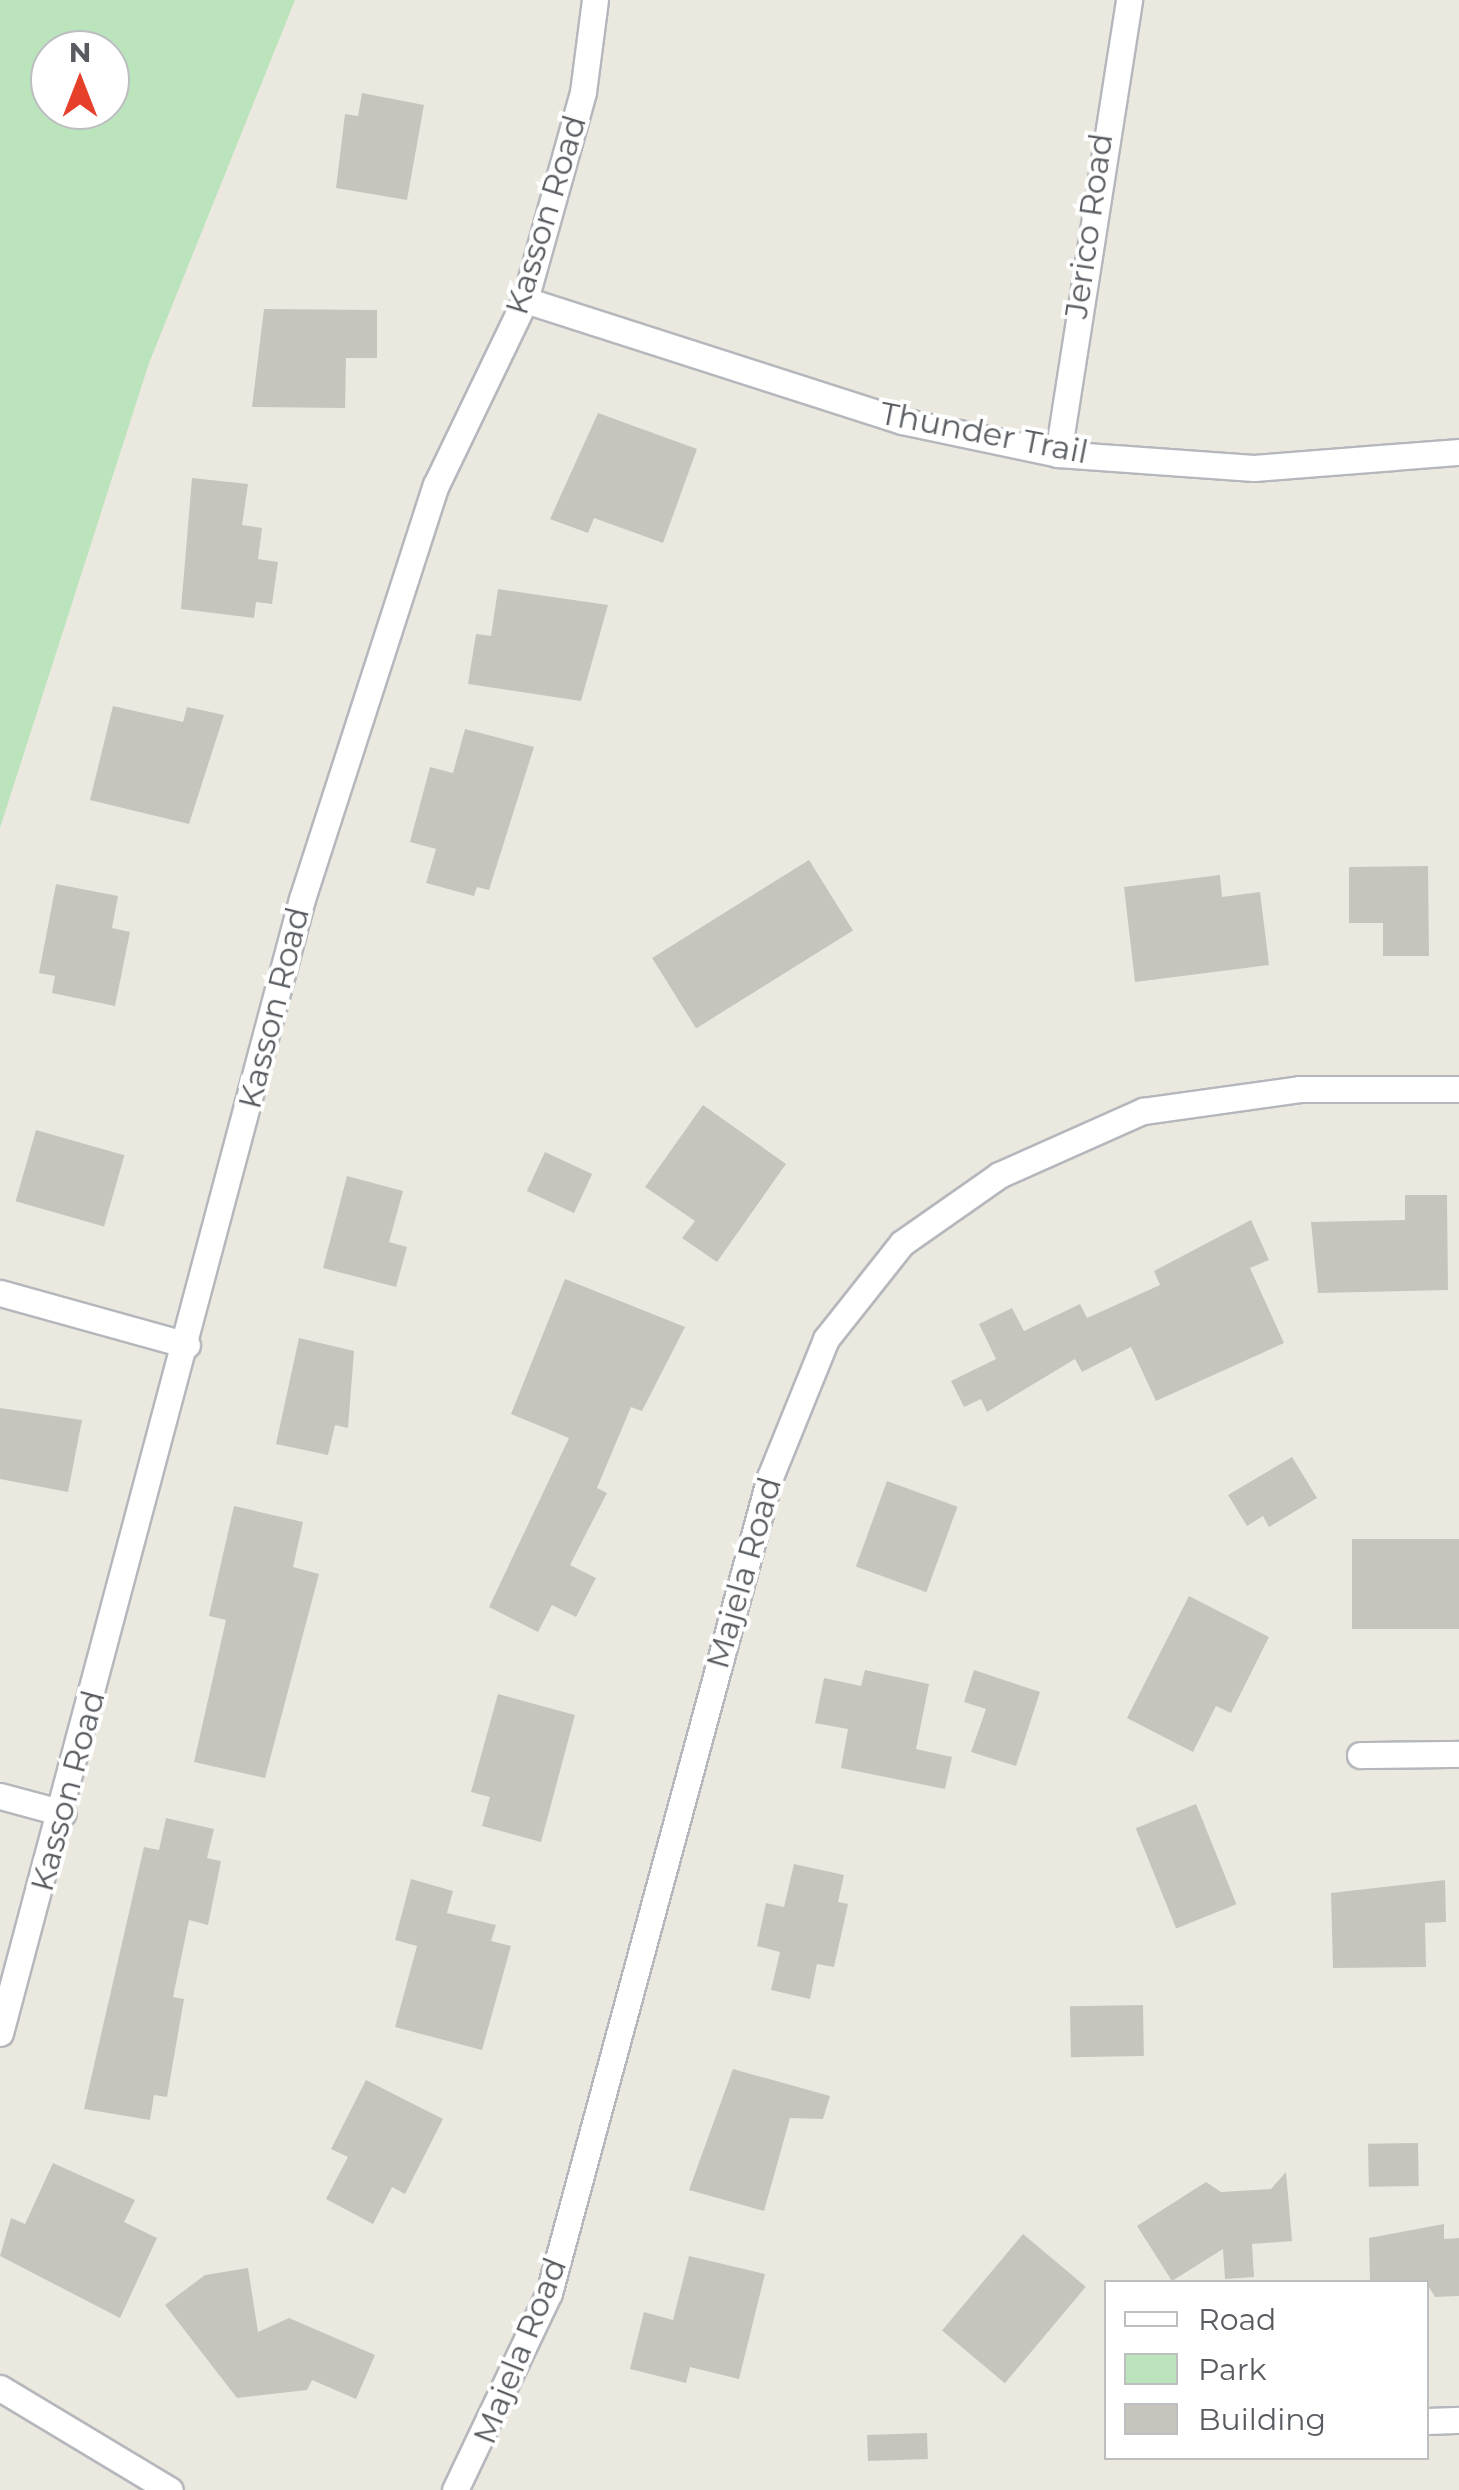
<!DOCTYPE html>
<html>
<head>
<meta charset="utf-8">
<style>
	body { margin:0 }
	#map { position:relative; width:1459px; height:2490px; overflow:hidden; background:#ebe9df; font-family:Montserrat,sans-serif }
	div>[style] { position:absolute }
	.green>* { inset:0; background:#bbe3bc }
	.building>* { inset:0; background:#c6c4bd; transform-origin:0 0 }
	.roads { filter:drop-shadow(2px 0 #b5b7bc) drop-shadow(-2px 0 #b5b7bc) drop-shadow(0 2px #b5b7bc) drop-shadow(0 -2px #b5b7bc) }
	.street>* { height:25px; margin:-12.5px; padding:0 12.5px; transform-origin:12.5px; border-radius:12.5px; background:#fff }
	span { translate:-50% -50%; white-space:nowrap; text-align:center; line-height:1.15; -webkit-text-stroke:8px #fff; paint-order:stroke }
	.street-label { font-size:32px; color:#585c60 }
	.legend { position:absolute; left:1104px; top:2280px; width:325px; height:180px; box-sizing:border-box; background:#fff; border:2px solid #bcbebf; margin:0; padding:12px 18px; list-style:none; font-size:30px; color:#585c60 }
	.legend li { display:flex; align-items:center; gap:20px; height:50px }
	.legend b { width:50px; border:2px solid #bcbebf }
	.north { position:absolute; left:30px; top:30px; width:100px; height:100px; box-sizing:border-box; background:#fff; border:2px solid #bcbebf; border-radius:50%; rotate:0deg; font-size:28px; font-weight:700; line-height:40px; text-align:center; color:#585c60 }
	.north::after { content:''; display:block; margin:auto; width:35px; height:45px; background:#e63f2a; clip-path:polygon(50% 0,100% 100%,50% 72%,0 100%) }
</style>
</head>
<body>
<div id="map">
	<div class="green">
		<i style="clip-path:polygon(evenodd,0 0,295px 0,149px 363px,0 828px,0 0,50px 50px,110px 50px,110px 110px,50px 110px,50px 50px)"></i>
	</div>
	<div class="building">
		<i style="clip-path:polygon(362px 93px,424px 105px,407px 200px,336px 188px,345px 114px,358px 116px)"></i>
		<i style="clip-path:polygon(264px 309px,377px 310px,377px 358px,346px 358px,345px 408px,252px 407px)"></i>
		<i style="clip-path:polygon(598px 413px,697px 449px,663px 543px,594px 518px,588px 533px,550px 519px)"></i>
		<i style="clip-path:polygon(192px 478px,248px 484px,242px 525px,262px 528px,258px 559px,278px 562px,272px 604px,256px 602px,254px 618px,181px 609px)"></i>
		<i style="clip-path:polygon(498px 589px,608px 605px,581px 701px,468px 684px,476px 634px,491px 636px)"></i>
		<i style="clip-path:polygon(113px 706px,183px 722px,187px 707px,224px 715px,189px 824px,90px 800px)"></i>
		<i style="clip-path:polygon(465px 729px,534px 747px,489px 890px,477px 887px,474px 896px,426px 883px,436px 849px,410px 842px,430px 767px,453px 773px)"></i>
		<i style="left:809px;top:860px;width:83px;height:185px;rotate:58deg"></i>
		<i style="clip-path:polygon(1428px 866px,1429px 956px,1383px 956px,1383px 923px,1349px 923px,1349px 867px)"></i>
		<i style="clip-path:polygon(1220px 875px,1222px 897px,1260px 892px,1269px 965px,1135px 982px,1124px 887px)"></i>
		<i style="clip-path:polygon(56px 884px,118px 896px,112px 928px,130px 932px,115px 1006px,52px 993px,55px 976px,39px 973px)"></i>
		<i style="clip-path:polygon(703px 1105px,786px 1164px,717px 1262px,682px 1238px,695px 1221px,645px 1187px)"></i>
		<i style="left:36px;top:1130px;width:92px;height:74px;rotate:16deg"></i>
		<i style="left:545px;top:1152px;width:52px;height:43px;rotate:25deg"></i>
		<i style="clip-path:polygon(347px 1176px,403px 1191px,389px 1242px,407px 1247px,396px 1287px,323px 1268px)"></i>
		<i style="clip-path:polygon(1405px 1195px,1447px 1195px,1448px 1290px,1318px 1293px,1311px 1222px,1405px 1220px)"></i>
		<i style="clip-path:polygon(1251px 1220px,1269px 1260px,1250px 1268px,1284px 1343px,1156px 1401px,1131px 1347px,1082px 1372px,1075px 1359px,987px 1412px,981px 1399px,964px 1407px,951px 1381px,996px 1359px,979px 1324px,1012px 1308px,1024px 1331px,1080px 1304px,1087px 1318px,1160px 1285px,1154px 1271px)"></i>
		<i style="clip-path:polygon(565px 1279px,685px 1327px,642px 1411px,631px 1407px,597px 1488px,607px 1493px,570px 1565px,596px 1578px,576px 1617px,552px 1605px,538px 1632px,489px 1607px,569px 1438px,511px 1414px)"></i>
		<i style="clip-path:polygon(299px 1338px,354px 1351px,348px 1428px,335px 1425px,328px 1455px,276px 1444px)"></i>
		<i style="clip-path:polygon(0 1408px,82px 1420px,68px 1492px,0 1479px)"></i>
		<i style="clip-path:polygon(1292px 1457px,1317px 1498px,1269px 1527px,1263px 1516px,1247px 1526px,1228px 1495px)"></i>
		<i style="left:887px;top:1481px;width:75px;height:91px;rotate:20deg"></i>
		<i style="clip-path:polygon(234px 1506px,303px 1522px,293px 1567px,319px 1574px,265px 1778px,194px 1762px,226px 1620px,209px 1616px)"></i>
		<i style="left:1459px;top:1539px;width:90px;height:107px;rotate:90deg"></i>
		<i style="clip-path:polygon(1189px 1596px,1269px 1637px,1231px 1713px,1216px 1706px,1193px 1752px,1127px 1718px)"></i>
		<i style="clip-path:polygon(865px 1670px,929px 1684px,916px 1749px,952px 1757px,945px 1789px,841px 1768px,848px 1729px,815px 1723px,824px 1678px,861px 1686px)"></i>
		<i style="clip-path:polygon(974px 1670px,1040px 1692px,1016px 1766px,971px 1752px,986px 1709px,964px 1702px)"></i>
		<i style="clip-path:polygon(498px 1694px,575px 1715px,541px 1842px,482px 1826px,490px 1797px,471px 1792px)"></i>
		<i style="left:1196px;top:1804px;width:108px;height:65px;rotate:68deg"></i>
		<i style="clip-path:polygon(166px 1818px,214px 1829px,207px 1858px,221px 1861px,208px 1925px,189px 1920px,173px 1997px,184px 1999px,167px 2097px,154px 2095px,150px 2120px,84px 2109px,144px 1847px,159px 1850px)"></i>
		<i style="clip-path:polygon(794px 1864px,844px 1875px,838px 1902px,848px 1904px,834px 1967px,817px 1964px,810px 1999px,771px 1990px,780px 1952px,757px 1946px,766px 1903px,784px 1907px)"></i>
		<i style="clip-path:polygon(411px 1879px,453px 1891px,447px 1913px,496px 1925px,491px 1941px,511px 1946px,482px 2050px,395px 2027px,417px 1946px,395px 1940px)"></i>
		<i style="clip-path:polygon(1445px 1880px,1446px 1922px,1425px 1923px,1426px 1967px,1333px 1968px,1331px 1893px)"></i>
		<i style="left:1143px;top:2005px;width:51px;height:73px;rotate:89deg"></i>
		<i style="clip-path:polygon(733px 2069px,830px 2096px,823px 2119px,790px 2118px,764px 2211px,689px 2190px)"></i>
		<i style="clip-path:polygon(366px 2080px,443px 2119px,405px 2194px,392px 2187px,373px 2224px,326px 2199px,348px 2157px,331px 2149px)"></i>
		<i style="left:1418px;top:2143px;width:43px;height:50px;rotate:89deg"></i>
		<i style="clip-path:polygon(53px 2163px,135px 2200px,124px 2222px,157px 2238px,120px 2318px,0 2256px,11px 2218px,25px 2224px)"></i>
		<i style="clip-path:polygon(1286px 2172px,1292px 2241px,1252px 2244px,1254px 2277px,1225px 2279px,1223px 2249px,1172px 2281px,1137px 2226px,1206px 2182px,1221px 2192px,1271px 2189px)"></i>
		<i style="clip-path:polygon(1444px 2224px,1444px 2239px,1459px 2238px,1459px 2296px,1435px 2297px,1426px 2282px,1370px 2282px,1369px 2238px)"></i>
		<i style="left:1023px;top:2234px;width:82px;height:126px;rotate:40deg"></i>
		<i style="clip-path:polygon(689px 2256px,765px 2274px,739px 2379px,690px 2367px,686px 2383px,630px 2369px,644px 2312px,673px 2320px)"></i>
		<i style="clip-path:polygon(248px 2268px,258px 2332px,289px 2318px,375px 2355px,356px 2399px,312px 2380px,307px 2390px,237px 2398px,165px 2305px,205px 2275px)"></i>
		<i style="left:927px;top:2433px;width:26px;height:60px;rotate:88deg"></i>
	</div>
	<div class="roads">
		<div class="street">
			<i style="left:525px;top:300px;width:396px;rotate:17.8deg"></i>
			<i style="left:902px;top:421px;width:159px;rotate:11.9deg"></i>
			<i style="left:1058px;top:454px;width:196px;rotate:4.1deg"></i>
			<i style="left:1254px;top:468px;width:206px;rotate:-4.5deg"></i>
			<i style="left:1058px;top:454px;width:460px;rotate:-81.1deg"></i>
			<i style="left:0;top:1293px;width:194px;rotate:15.5deg"></i>
			<i style="left:1360px;top:1755px;width:99px;rotate:-0.6deg"></i>
			<i style="left:0;top:1796px;width:65px;rotate:15.1deg"></i>
			<i style="left:0;top:2033px;width:1174px;rotate:-75.09deg"></i>
			<i style="left:302px;top:899px;width:435px;rotate:-72.1deg"></i>
			<i style="left:436px;top:485px;width:205px;rotate:-64.3deg"></i>
			<i style="left:525px;top:300px;width:216px;rotate:-74.4deg"></i>
			<i style="left:583px;top:92px;width:93px;rotate:-82.6deg"></i>
			<i style="left:0;top:2388px;width:198px;rotate:31deg"></i>
			<i style="left:1426px;top:2421px;width:33px;rotate:-2deg"></i>
			<i style="left:455px;top:2490px;width:218px;rotate:-64.5deg"></i>
			<i style="left:549px;top:2293px;width:845px;rotate:-74.85deg"></i>
			<i style="left:770px;top:1477px;width:149px;rotate:-67.9deg"></i>
			<i style="left:826px;top:1339px;width:122px;rotate:-51.6deg"></i>
			<i style="left:902px;top:1243px;width:118px;rotate:-35deg"></i>
			<i style="left:999px;top:1175px;width:158px;rotate:-24deg"></i>
			<i style="left:1143px;top:1111px;width:158px;rotate:-8deg"></i>
			<i style="left:1299px;top:1089px;width:160px"></i>
		</div>
	</div>
	<div class="street-label">
		<span style="left:546px;top:215px;rotate:-73deg">Kasson Road</span>
		<span style="left:1089px;top:226px;rotate:-82deg">Jerico Road</span>
		<span style="left:984px;top:433px;rotate:11deg">Thunder Trail</span>
		<span style="left:274px;top:1008px;rotate:-76deg">Kasson Road</span>
		<span style="left:744px;top:1573px;rotate:-74deg">Majela Road</span>
		<span style="left:68px;top:1791px;rotate:-75deg">Kasson Road</span>
		<span style="left:520px;top:2351px;rotate:-68deg">Majela Road</span>
	</div>
	<ul class="legend">
	<li><b style="height:12px;background:#fff"></b>Road</li>
	<li><b style="height:28px;background:#bbe3bc"></b>Park</li>
	<li><b style="height:28px;background:#c6c4bd"></b>Building</li>
	</ul>
	<div class="north">N</div>
</div>
</body>
</html>
